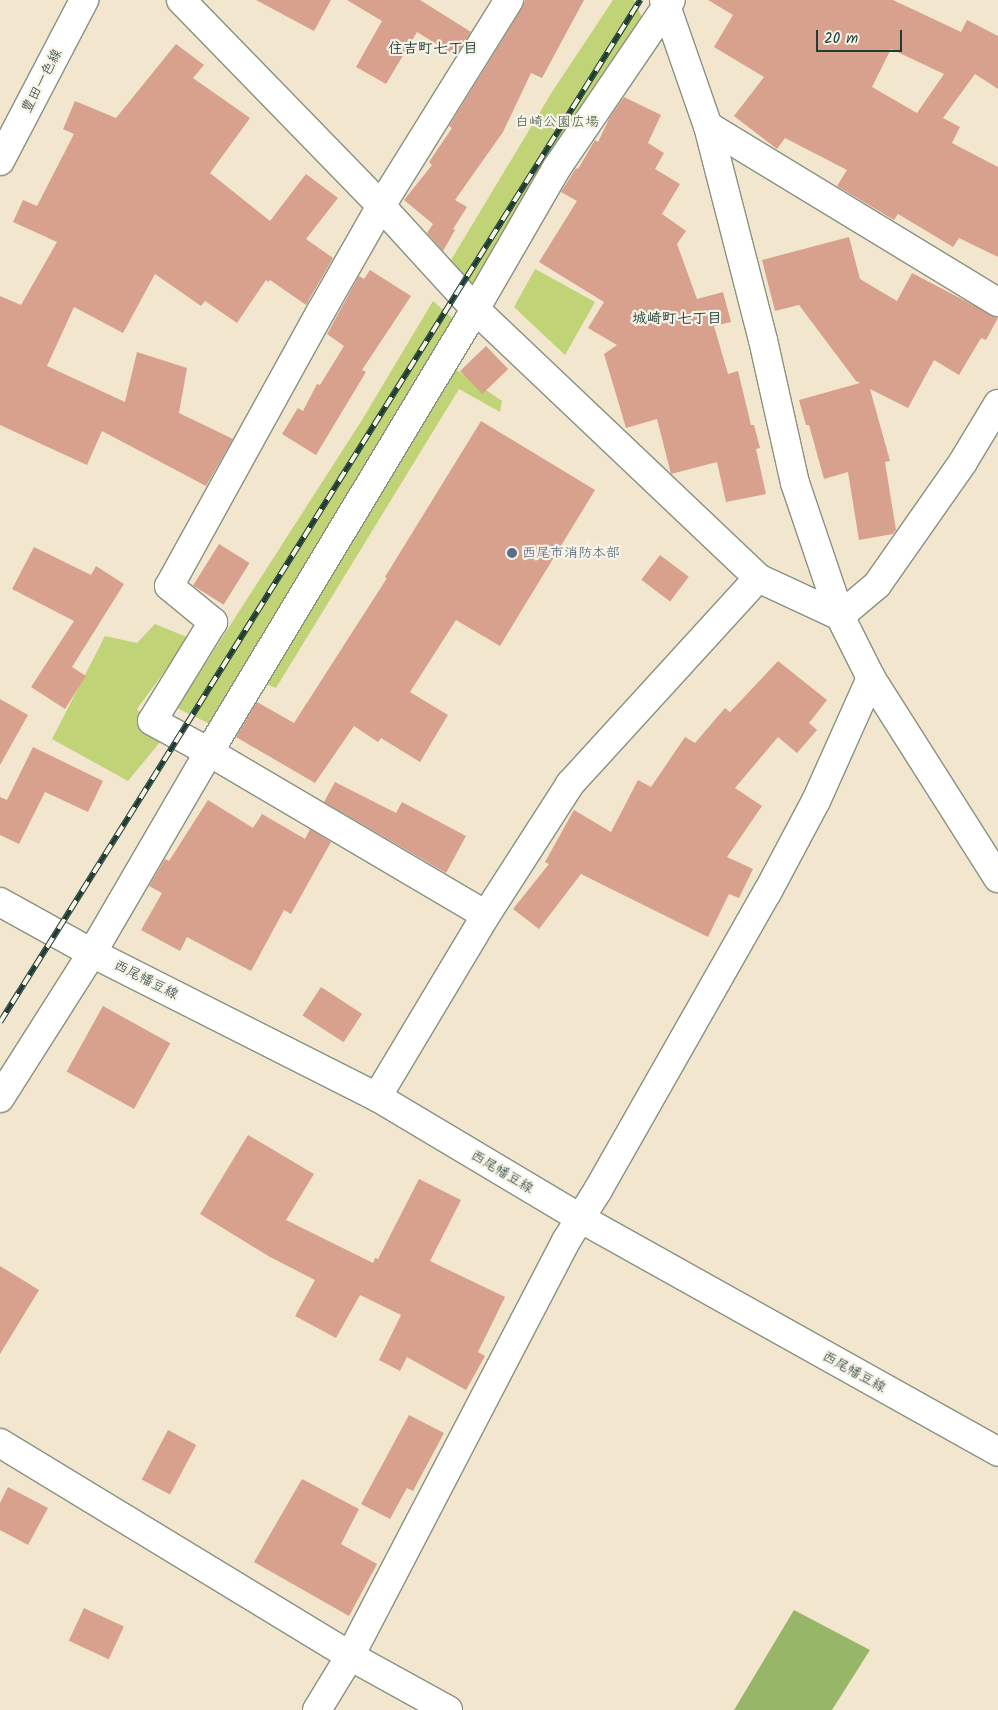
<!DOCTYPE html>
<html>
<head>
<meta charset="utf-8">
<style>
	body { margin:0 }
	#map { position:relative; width:998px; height:1710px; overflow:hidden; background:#f3e6ce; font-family:Kalam,"Klee One",sans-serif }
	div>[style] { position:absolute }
	.green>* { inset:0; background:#c0d477 }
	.forest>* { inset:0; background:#98b668 }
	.building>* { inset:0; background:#d8a18d; transform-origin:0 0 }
	.roads { filter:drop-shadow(1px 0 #899281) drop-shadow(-1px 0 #899281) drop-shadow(0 1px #899281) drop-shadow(0 -1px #899281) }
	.minor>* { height:28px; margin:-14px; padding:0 14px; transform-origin:14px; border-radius:14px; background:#fff }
	.major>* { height:28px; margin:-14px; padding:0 14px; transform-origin:14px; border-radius:14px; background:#fff }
	.rail>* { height:5.5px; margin-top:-2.75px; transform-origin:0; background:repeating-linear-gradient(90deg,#f7f3e8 0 11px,#1f3d34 0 22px); box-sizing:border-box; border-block:1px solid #1f3d34 }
	.dots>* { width:14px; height:14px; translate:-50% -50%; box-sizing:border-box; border:2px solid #f7f3e8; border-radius:50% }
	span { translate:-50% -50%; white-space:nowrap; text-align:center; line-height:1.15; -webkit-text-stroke:4.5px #f7f3e8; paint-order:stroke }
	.street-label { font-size:14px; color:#1f3d34 }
	.park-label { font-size:14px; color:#3f5b41 }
	.service-label { font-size:14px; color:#4e5e75 }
	.left { translate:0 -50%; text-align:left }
	.neighbourhood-label { font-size:15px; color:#1f3d34; font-weight:700 }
	.scale { position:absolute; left:816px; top:30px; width:86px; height:22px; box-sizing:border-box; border:2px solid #1f3d34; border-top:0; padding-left:6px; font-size:15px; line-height:18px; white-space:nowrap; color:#1f3d34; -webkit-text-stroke:4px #f7f3e8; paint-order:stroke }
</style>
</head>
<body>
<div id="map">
	<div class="green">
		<i style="clip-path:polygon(613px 0,634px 0,644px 22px,473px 293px,448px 265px,552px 92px)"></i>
		<i style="clip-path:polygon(535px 269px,595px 302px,565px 355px,514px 307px)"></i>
		<i style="clip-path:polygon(433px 301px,459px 324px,214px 726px,177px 708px,362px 420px)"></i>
		<i style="clip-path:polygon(455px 369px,502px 401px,500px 412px,459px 389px,276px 688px,262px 682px)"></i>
		<i style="clip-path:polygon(155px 624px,189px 638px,137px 709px,160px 742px,128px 781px,52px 739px,105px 636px,137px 643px)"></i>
	</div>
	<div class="forest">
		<i style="clip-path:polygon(794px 1610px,870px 1650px,832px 1710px,734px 1710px)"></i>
	</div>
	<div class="building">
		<i style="clip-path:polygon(256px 0,331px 0,314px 31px)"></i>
		<i style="clip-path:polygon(347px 0,420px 0,471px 32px,456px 56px,417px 32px,386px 84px,356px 67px,382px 21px)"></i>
		<i style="clip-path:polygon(525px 0,584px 0,542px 78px,531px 73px,503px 132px,455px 200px,467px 207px,453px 229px,455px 230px,443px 251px,427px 233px,433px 224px,404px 200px,432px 165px,429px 162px,452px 128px,449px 126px,522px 8px)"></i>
		<i style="clip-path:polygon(evenodd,708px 0,893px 0,961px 32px,967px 20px,998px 36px,998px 89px,975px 74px,943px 118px,960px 127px,952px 143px,998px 167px,998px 257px,959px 238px,953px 247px,898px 214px,894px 220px,837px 186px,847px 170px,785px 138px,777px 149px,734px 116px,764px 77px,714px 47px,733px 15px,708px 0,891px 49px,944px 74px,917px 113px,872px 87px,891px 49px)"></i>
		<i style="clip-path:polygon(176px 44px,204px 65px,193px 78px,250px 118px,210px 173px,270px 221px,306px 174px,338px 198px,306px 239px,333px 258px,306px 305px,270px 280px,268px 282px,266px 280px,237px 323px,205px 301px,201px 306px,155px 274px,123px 333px,74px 307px,47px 366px,125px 402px,137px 352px,187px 368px,179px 413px,233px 439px,206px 486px,102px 431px,87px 465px,0 425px,0 296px,21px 305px,57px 242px,13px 222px,23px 200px,37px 206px,74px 134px,63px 129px,75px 101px,116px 118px)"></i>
		<i style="clip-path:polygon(624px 97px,661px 115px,648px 143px,664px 153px,655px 169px,680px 184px,662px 214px,686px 231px,677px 244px,697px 299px,723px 292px,731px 322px,714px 326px,728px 374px,738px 371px,751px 425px,754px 425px,760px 448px,756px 449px,766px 494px,726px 502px,717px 462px,671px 474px,657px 419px,626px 428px,604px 354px,617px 345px,588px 328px,604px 302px,539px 262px,577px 201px,561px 192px,576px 168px,578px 169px,595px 140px,598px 142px,610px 117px)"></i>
		<i style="clip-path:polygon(849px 237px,860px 279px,897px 301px,912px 273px,998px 318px,986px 340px,981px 338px,959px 375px,934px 360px,908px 408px,870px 389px,890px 461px,885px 462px,896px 530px,893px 534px,859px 540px,848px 472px,824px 479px,809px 425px,806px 425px,799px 400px,860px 383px,856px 381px,799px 305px,775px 311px,762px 260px)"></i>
		<i style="clip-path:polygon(370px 270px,411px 296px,362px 370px,366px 372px,316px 455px,282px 434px,298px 408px,303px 411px,317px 384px,320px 385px,344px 346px,327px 334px,359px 276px,364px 279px)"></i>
		<i style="left:486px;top:346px;width:32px;height:36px;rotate:46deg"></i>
		<i style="clip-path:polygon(481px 421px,595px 490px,500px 646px,456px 620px,410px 692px,448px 715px,420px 762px,381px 738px,378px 742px,354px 726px,315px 783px,236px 737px,257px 702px,294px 723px,387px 578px,385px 577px)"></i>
		<i style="left:219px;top:544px;width:36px;height:49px;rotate:32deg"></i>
		<i style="clip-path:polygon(34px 547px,91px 575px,96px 566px,124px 584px,72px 667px,86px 676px,65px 709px,31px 687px,74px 621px,12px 589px)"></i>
		<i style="left:660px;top:555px;width:36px;height:31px;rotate:37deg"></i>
		<i style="clip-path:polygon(778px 661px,827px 700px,809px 723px,817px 730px,797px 753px,778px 737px,735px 788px,762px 806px,727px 857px,753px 869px,739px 898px,729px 894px,708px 937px,581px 874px,539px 929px,513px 909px,549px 864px,545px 862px,574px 810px,611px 832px,638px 780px,651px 787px,685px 737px,695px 743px,725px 708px,730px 712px)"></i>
		<i style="clip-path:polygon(0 699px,28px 715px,0 765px)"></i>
		<i style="clip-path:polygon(33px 747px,103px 781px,88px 812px,45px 792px,19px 844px,0 835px,0 797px,7px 800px)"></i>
		<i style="clip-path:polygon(335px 782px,396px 813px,402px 802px,466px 836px,446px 873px,324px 802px)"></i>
		<i style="clip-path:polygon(208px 800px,253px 828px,262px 814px,305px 839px,310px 829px,331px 842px,291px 914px,284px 910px,251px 971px,187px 937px,180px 951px,141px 930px,162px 893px,149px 886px,165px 859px,169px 861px)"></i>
		<i style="left:321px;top:987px;width:49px;height:34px;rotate:33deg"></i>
		<i style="left:103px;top:1006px;width:77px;height:75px;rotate:29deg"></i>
		<i style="clip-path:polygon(248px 1135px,314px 1174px,286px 1220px,373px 1263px,375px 1258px,378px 1259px,419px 1179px,461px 1200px,430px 1261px,505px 1297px,478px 1352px,485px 1356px,466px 1390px,407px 1357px,400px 1371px,379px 1360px,401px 1315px,360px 1295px,336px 1338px,295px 1316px,315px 1280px,270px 1257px,200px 1214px)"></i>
		<i style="clip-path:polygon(0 1266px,39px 1290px,0 1354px)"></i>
		<i style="clip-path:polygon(409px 1415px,444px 1433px,413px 1491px,407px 1488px,390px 1519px,361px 1504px)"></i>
		<i style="left:168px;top:1430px;width:32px;height:56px;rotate:28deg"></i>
		<i style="clip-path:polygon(302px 1479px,359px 1509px,341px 1544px,377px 1564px,349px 1616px,254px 1562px)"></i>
		<i style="clip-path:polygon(8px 1487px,48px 1508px,28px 1545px,0 1530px,0 1503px)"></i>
		<i style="left:84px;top:1608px;width:44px;height:36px;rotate:25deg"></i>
	</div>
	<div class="roads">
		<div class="minor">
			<i style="left:181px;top:0;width:287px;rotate:45.8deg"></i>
			<i style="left:381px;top:206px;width:139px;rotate:47.6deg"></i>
			<i style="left:475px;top:309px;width:390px;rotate:43.5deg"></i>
			<i style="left:758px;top:578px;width:90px;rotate:24.9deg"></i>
			<i style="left:509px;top:0;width:243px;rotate:121.9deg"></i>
			<i style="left:381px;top:206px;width:121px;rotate:119.7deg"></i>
			<i style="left:321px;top:311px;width:314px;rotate:118.9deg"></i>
			<i style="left:169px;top:586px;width:57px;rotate:39.3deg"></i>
			<i style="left:213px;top:622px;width:116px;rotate:121.6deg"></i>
			<i style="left:152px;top:721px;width:65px;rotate:28.5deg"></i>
			<i style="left:209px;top:752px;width:506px;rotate:-58.98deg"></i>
			<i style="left:470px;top:318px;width:172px;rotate:-60deg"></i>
			<i style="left:556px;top:169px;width:204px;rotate:-55.8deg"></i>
			<i style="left:664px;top:0;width:133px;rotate:70.8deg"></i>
			<i style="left:708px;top:126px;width:221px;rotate:75.6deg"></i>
			<i style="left:763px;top:340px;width:147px;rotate:77.4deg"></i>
			<i style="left:795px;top:483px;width:140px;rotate:71.3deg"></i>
			<i style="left:840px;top:616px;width:69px;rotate:63.4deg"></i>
			<i style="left:871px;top:678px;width:237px;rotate:57.6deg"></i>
			<i style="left:708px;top:126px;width:339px;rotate:31.3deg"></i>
			<i style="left:840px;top:616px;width:48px;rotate:-40deg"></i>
			<i style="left:877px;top:585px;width:150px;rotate:-55deg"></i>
			<i style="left:963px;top:462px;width:68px;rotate:-58.9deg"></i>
			<i style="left:377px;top:1097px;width:212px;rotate:-59.1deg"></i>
			<i style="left:486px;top:915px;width:156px;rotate:-57.3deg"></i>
			<i style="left:570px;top:784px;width:279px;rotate:-47.6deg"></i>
			<i style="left:0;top:1098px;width:172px;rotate:-57.6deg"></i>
			<i style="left:92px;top:953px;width:233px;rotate:-59.8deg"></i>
			<i style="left:209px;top:752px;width:321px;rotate:30.5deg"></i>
			<i style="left:0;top:1443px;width:410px;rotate:31.3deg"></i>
			<i style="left:350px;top:1656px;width:112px;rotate:28.9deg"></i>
			<i style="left:317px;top:1710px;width:63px;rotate:-58.6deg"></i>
			<i style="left:350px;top:1656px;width:468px;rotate:-62.5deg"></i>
			<i style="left:566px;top:1241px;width:60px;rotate:-57.9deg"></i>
			<i style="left:598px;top:1190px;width:342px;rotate:-60.4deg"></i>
			<i style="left:767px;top:893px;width:104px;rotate:-62deg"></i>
			<i style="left:816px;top:801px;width:135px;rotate:-65.9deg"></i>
		</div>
		<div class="major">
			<i style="left:0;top:161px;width:182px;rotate:-62.4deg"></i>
			<i style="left:0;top:902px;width:105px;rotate:29deg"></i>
			<i style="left:92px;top:953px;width:319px;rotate:26.8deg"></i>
			<i style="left:377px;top:1097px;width:236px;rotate:30.8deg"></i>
			<i style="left:580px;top:1218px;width:479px;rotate:29.2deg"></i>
		</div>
	</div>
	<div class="rail">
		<i style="left:0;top:1022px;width:1206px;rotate:-57.94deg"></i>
	</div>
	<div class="dots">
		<i style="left:512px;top:553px;background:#5c6f8a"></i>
	</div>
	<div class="street-label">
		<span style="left:42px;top:81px;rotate:-62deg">豊田一色線</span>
		<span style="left:146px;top:980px;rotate:27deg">西尾幡豆線</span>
		<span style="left:502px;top:1172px;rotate:31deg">西尾幡豆線</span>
		<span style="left:854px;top:1372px;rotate:29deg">西尾幡豆線</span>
	</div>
	<div class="park-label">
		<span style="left:557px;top:122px">白崎公園広場</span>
	</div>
	<div class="service-label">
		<span class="left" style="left:522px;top:553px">西尾市消防本部</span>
	</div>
	<div class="neighbourhood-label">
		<span style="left:433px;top:50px">住吉町七丁目</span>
		<span style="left:677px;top:320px">城崎町七丁目</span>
	</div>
	<div class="scale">20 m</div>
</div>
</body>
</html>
